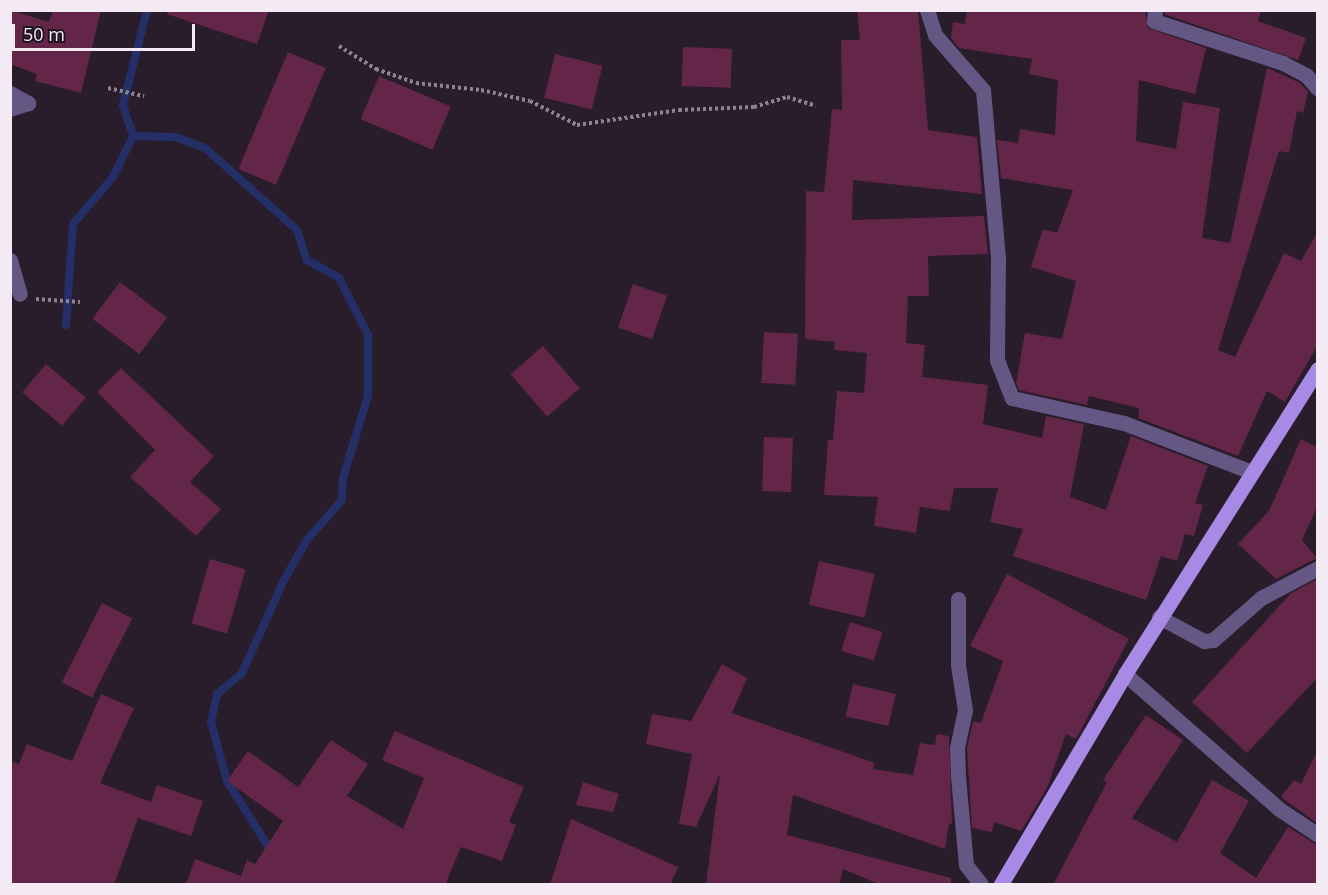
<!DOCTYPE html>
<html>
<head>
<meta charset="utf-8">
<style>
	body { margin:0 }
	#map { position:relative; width:1328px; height:895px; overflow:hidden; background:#291c2b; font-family:"Open Sans",sans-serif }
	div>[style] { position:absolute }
	.stream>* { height:8px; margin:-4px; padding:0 4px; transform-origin:4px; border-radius:4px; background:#252f67 }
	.building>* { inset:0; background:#632648; transform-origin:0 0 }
	.path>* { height:4px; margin-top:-2px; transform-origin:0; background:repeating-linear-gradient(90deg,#8e8390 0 3px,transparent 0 6px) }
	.minor>* { height:15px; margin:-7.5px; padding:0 7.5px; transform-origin:7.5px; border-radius:7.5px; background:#645783 }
	.major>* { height:15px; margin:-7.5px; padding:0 7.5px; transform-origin:7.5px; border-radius:7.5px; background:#a88ae6 }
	span { translate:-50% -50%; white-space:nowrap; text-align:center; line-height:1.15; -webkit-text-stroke:4.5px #201321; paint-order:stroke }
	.frame { position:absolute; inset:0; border:12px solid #f3eaf4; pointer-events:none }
	.scale { position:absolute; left:12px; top:24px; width:183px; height:27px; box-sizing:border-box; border:3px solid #f3eaf4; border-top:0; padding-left:8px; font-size:18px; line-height:21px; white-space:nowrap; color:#f3eaf4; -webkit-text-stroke:4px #201321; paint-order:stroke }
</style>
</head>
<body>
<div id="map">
	<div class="stream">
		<i style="left:133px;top:136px;width:42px;rotate:1.4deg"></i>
		<i style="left:175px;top:137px;width:32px;rotate:20deg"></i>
		<i style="left:205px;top:148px;width:123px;rotate:41.7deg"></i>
		<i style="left:297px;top:230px;width:32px;rotate:72deg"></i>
		<i style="left:307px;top:260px;width:37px;rotate:29deg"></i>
		<i style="left:339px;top:278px;width:64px;rotate:63deg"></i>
		<i style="left:368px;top:335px;width:61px;rotate:90deg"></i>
		<i style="left:368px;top:396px;width:86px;rotate:107deg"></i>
		<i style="left:343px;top:478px;width:22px;rotate:93deg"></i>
		<i style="left:342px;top:500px;width:53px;rotate:131.2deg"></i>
		<i style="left:307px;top:540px;width:46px;rotate:119.9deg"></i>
		<i style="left:284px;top:580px;width:102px;rotate:114.3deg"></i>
		<i style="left:242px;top:673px;width:33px;rotate:140deg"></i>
		<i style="left:217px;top:694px;width:29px;rotate:102deg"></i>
		<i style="left:211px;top:722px;width:61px;rotate:74.8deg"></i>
		<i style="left:227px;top:781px;width:86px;rotate:57.8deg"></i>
		<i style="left:66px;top:325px;width:101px;rotate:-86deg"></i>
		<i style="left:73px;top:224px;width:62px;rotate:-49.6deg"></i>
		<i style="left:113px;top:177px;width:46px;rotate:-64deg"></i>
		<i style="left:133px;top:136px;width:33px;rotate:-108deg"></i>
		<i style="left:123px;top:105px;width:98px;rotate:-75.8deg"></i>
	</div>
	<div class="building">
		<i style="clip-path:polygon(10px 10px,49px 22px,53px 10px,101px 10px,81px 93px,35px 81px,37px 74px,10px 64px)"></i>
		<i style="clip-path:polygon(168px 10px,269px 10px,257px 44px,167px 14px)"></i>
		<i style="clip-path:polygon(857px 10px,918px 10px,928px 130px,977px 137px,982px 194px,853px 180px,852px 220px,984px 216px,988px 254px,928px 256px,929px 296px,908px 296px,906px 343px,925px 345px,922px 377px,988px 385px,983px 424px,1042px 438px,1046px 416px,1084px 424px,1070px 497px,1106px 510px,1131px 436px,1208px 466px,1195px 503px,1203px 505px,1194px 536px,1185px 534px,1177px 561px,1161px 556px,1146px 600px,1013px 556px,1023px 529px,990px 522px,998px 488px,954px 488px,950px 511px,920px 507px,916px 533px,874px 526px,878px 497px,824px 495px,828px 440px,833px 440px,837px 391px,864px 393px,867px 353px,834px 350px,835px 342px,805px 339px,806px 191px,824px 192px,832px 109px,842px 110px,841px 40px,860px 40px)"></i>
		<i style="clip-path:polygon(967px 10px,1145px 10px,1148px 28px,1206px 48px,1195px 94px,1139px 80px,1136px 141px,1176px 149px,1183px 102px,1220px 108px,1202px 238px,1230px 243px,1267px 68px,1300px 83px,1308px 92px,1303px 113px,1297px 111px,1289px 153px,1279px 151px,1218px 350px,1235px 357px,1284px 253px,1301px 261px,1317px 233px,1317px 346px,1285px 402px,1267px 391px,1238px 456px,1138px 418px,1139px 408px,1089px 396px,1087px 405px,1019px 390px,1016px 383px,1025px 333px,1062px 339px,1076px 281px,1031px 267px,1043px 229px,1057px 233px,1073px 190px,1001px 178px,997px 140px,1018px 143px,1020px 129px,1055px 135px,1058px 80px,1029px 74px,1032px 59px,959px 48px,951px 38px,953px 22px,965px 24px)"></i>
		<i style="clip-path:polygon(1165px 10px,1261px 10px,1258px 21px,1306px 38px,1298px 60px,1164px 14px)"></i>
		<i style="left:683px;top:47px;width:49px;height:39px;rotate:2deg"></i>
		<i style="left:288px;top:52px;width:41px;height:127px;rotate:23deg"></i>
		<i style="left:555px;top:54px;width:49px;height:45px;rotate:14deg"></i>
		<i style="left:379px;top:76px;width:78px;height:47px;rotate:23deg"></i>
		<i style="left:120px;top:282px;width:59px;height:46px;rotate:37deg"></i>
		<i style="left:633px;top:284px;width:36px;height:46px;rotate:19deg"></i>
		<i style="left:764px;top:332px;width:34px;height:51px;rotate:3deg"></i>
		<i style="left:543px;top:346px;width:56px;height:43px;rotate:49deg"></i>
		<i style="left:46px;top:364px;width:52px;height:37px;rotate:40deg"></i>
		<i style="clip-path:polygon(121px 368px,214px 456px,190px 482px,221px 509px,196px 536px,130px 477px,155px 450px,97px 392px)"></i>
		<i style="left:764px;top:437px;width:29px;height:54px;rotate:2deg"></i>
		<i style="clip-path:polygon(1301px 439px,1317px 447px,1317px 507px,1302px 540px,1317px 558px,1276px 579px,1238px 544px,1269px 511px)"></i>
		<i style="left:210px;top:559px;width:37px;height:67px;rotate:16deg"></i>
		<i style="left:819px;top:561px;width:57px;height:45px;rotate:13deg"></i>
		<i style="clip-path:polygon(1007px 574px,1129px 639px,1076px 739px,1066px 734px,1047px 788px,1021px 831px,994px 822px,992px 832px,972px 828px,967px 749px,973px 721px,981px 723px,1003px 661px,970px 646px)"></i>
		<i style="clip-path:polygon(1317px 579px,1317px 678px,1247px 753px,1192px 702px,1291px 593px)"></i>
		<i style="left:102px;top:603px;width:34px;height:89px;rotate:27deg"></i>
		<i style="left:850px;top:622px;width:34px;height:30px;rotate:17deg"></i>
		<i style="clip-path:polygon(722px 664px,747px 678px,732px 713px,875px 763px,873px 769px,913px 775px,920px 743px,935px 745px,937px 734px,949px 736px,952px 824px,949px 823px,945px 849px,793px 795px,787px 835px,951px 878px,951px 885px,881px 885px,843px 869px,839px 885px,706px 885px,720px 774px,696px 827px,679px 824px,692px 754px,646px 744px,652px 714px,691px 721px)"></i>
		<i style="left:853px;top:684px;width:44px;height:33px;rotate:13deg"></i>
		<i style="clip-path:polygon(101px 694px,134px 708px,100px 783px,151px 802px,157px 785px,203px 801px,191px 836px,138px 818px,114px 885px,10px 885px,10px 761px,19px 764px,27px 744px,72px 761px)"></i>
		<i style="clip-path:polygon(1146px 715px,1183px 740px,1132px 818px,1177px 842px,1212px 780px,1249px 801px,1220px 853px,1256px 878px,1288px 827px,1317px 845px,1317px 885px,1053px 885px,1107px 782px,1103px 780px)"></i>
		<i style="clip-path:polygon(395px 731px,524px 787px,509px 822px,516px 825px,502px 861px,461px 847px,445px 885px,186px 885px,195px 859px,241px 876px,247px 860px,255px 864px,283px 821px,227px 781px,248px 751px,298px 787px,331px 740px,368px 764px,347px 796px,403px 829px,424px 778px,382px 760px)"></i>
		<i style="clip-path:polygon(1317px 752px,1317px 823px,1281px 797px,1294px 780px,1301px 784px)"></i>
		<i style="clip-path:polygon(583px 782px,619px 794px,613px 812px,576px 805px)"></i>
		<i style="clip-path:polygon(571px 819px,678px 867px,670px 885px,550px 885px)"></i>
	</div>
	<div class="path">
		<i style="left:339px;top:46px;width:44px;rotate:31.9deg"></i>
		<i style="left:376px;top:69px;width:42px;rotate:19.3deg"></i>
		<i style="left:416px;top:83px;width:65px;rotate:6.1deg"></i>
		<i style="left:481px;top:90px;width:50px;rotate:12.7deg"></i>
		<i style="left:530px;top:101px;width:53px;rotate:27.1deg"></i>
		<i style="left:577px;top:125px;width:103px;rotate:-8.4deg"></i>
		<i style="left:679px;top:110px;width:75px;rotate:-2.3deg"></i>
		<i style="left:754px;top:107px;width:34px;rotate:-17deg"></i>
		<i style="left:787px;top:97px;width:30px;rotate:17deg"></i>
		<i style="left:108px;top:88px;width:37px;rotate:13deg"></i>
		<i style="left:36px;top:299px;width:44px;rotate:3.9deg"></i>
	</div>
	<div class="minor">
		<i style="left:927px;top:10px;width:26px;rotate:72deg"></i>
		<i style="left:935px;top:35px;width:73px;rotate:48.9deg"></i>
		<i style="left:983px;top:90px;width:169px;rotate:84.9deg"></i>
		<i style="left:998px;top:258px;width:102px;rotate:90.6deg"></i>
		<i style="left:997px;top:360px;width:41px;rotate:68.5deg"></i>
		<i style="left:1012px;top:398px;width:115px;rotate:12.6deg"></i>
		<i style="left:1124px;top:423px;width:134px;rotate:21deg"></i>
		<i style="left:1155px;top:10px;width:11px;rotate:95deg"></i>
		<i style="left:1154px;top:21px;width:136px;rotate:18deg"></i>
		<i style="left:1283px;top:63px;width:26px;rotate:28deg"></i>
		<i style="left:1306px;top:75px;width:18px;rotate:49deg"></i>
		<i style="left:10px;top:93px;width:21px;rotate:29deg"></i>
		<i style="left:28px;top:103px;width:19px;rotate:162deg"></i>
		<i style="left:10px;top:260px;width:35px;rotate:74deg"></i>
		<i style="left:958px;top:599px;width:66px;rotate:90deg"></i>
		<i style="left:958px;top:665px;width:46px;rotate:81.2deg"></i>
		<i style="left:965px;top:710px;width:39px;rotate:102deg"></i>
		<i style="left:957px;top:748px;width:28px;rotate:88deg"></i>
		<i style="left:958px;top:776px;width:89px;rotate:84.9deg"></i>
		<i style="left:966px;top:865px;width:24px;rotate:52deg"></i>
		<i style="left:1159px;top:617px;width:51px;rotate:28.1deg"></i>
		<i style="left:1204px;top:641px;width:9px;rotate:-6deg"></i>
		<i style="left:1213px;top:640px;width:64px;rotate:-41.2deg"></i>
		<i style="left:1261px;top:598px;width:64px;rotate:-27.8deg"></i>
		<i style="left:1125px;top:674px;width:205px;rotate:41.2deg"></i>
		<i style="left:1279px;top:809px;width:47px;rotate:33.7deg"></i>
	</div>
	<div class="major">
		<i style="left:1001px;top:884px;width:244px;rotate:-59.4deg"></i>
		<i style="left:1125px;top:674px;width:361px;rotate:-57.7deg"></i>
	</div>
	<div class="frame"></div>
	<div class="scale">50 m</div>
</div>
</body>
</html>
